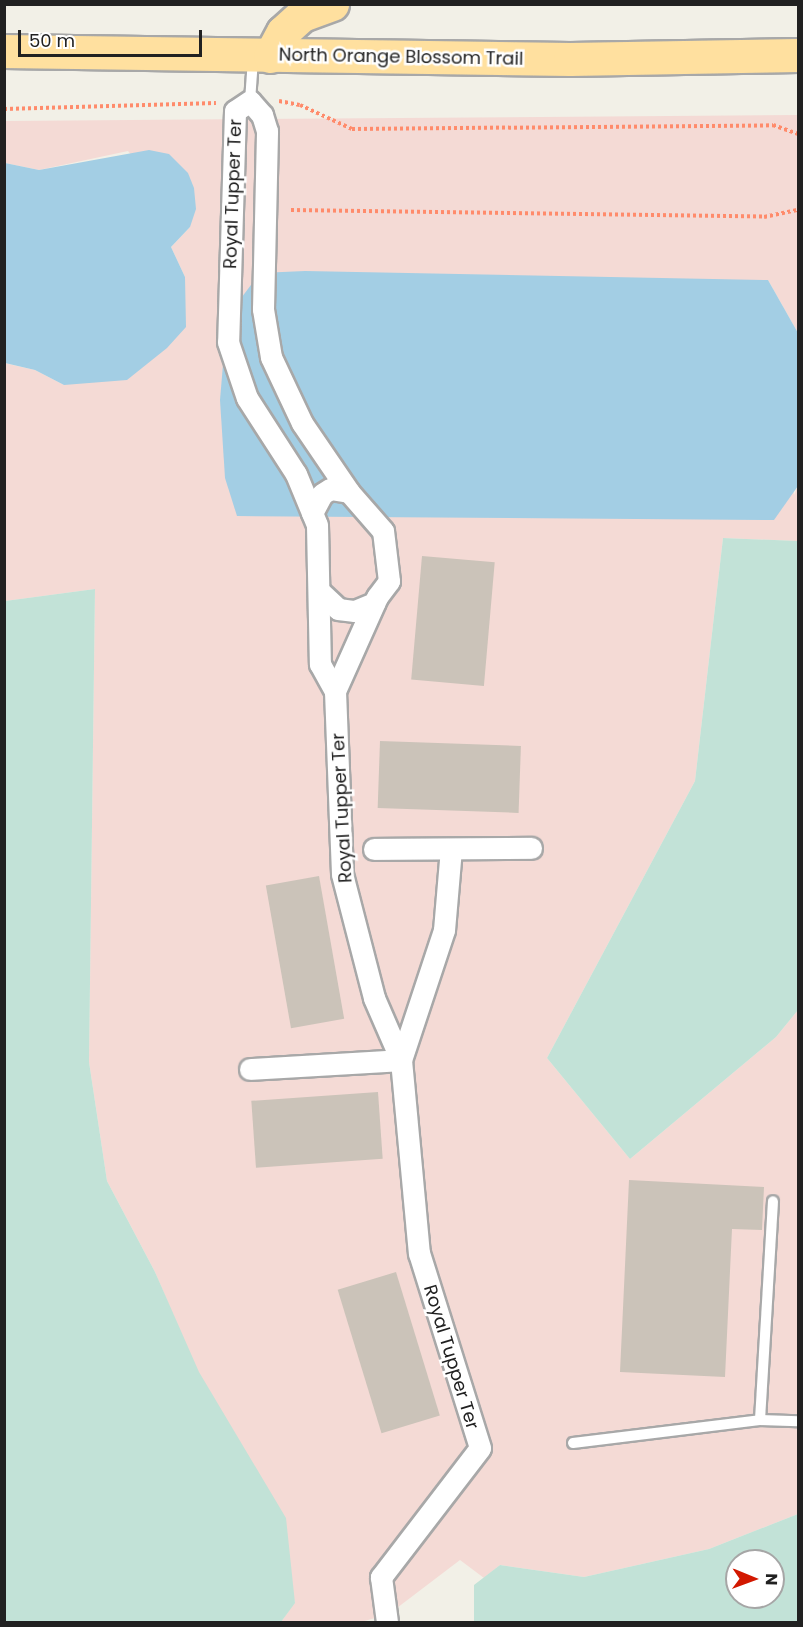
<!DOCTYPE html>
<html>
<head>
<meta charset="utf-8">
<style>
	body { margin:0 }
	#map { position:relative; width:803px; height:1627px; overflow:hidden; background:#f2f0e7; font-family:Poppins,sans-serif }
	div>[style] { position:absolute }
	.commercial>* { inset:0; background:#f4dad5 }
	.wetland>* { inset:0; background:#c2e2d7 }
	.water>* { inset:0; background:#a3cee4 }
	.building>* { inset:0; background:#cbc3b9; transform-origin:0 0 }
	.path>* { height:4px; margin-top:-2px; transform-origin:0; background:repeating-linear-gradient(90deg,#ff8b6b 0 3px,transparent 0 6px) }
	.roads { filter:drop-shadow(2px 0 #a8a8a8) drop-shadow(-2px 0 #a8a8a8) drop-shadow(0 2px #a8a8a8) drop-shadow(0 -2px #a8a8a8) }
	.lane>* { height:10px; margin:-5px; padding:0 5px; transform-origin:5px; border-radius:5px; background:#fff }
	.street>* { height:21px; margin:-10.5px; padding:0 10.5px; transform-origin:10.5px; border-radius:10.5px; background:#fff }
	.primary>* { height:33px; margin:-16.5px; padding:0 16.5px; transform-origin:16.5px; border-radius:16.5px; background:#ffe09f }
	span { translate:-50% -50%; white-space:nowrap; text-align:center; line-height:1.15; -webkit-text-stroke:5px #fff; paint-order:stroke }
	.street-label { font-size:18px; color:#212121 }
	.frame { position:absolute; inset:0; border:6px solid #212121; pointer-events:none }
	.north { position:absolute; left:725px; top:1549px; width:60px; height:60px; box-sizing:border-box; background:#fff; border:2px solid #a6a6a6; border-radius:50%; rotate:91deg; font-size:16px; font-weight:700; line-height:24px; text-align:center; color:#212121 }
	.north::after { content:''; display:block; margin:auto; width:21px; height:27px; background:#d21800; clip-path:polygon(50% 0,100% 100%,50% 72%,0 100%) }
	.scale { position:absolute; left:18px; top:30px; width:184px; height:27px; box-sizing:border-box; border:3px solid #212121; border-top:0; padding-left:8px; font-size:18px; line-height:21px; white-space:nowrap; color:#212121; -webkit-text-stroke:4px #fff; paint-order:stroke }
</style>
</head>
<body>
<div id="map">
	<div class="commercial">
		<i style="clip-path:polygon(798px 115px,798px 333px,768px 280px,794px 495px,798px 486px,798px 541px,723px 538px,695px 781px,547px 1058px,630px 1159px,776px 1037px,798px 1010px,798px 1514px,709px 1549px,584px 1577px,500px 1565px,484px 1578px,460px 1560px,389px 1614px,361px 1622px,281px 1622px,295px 1602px,155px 1272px,107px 1181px,89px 1062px,95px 589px,5px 601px,4px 363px,35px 370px,64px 385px,185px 277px,171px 247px,190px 227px,128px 151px,39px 170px,5px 163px,5px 121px)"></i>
	</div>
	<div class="wetland">
		<i style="clip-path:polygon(723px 538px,798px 541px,798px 1010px,776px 1037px,630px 1159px,547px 1058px,695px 781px)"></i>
		<i style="clip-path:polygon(95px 589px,89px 1062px,107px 1181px,155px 1272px,199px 1372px,286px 1518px,295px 1603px,281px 1622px,5px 1622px,5px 601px)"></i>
		<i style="clip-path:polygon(evenodd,798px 1514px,798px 1622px,474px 1622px,474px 1585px,500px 1565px,584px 1577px,709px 1549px,798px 1514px,737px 1561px,773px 1561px,773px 1597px,737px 1597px,737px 1561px)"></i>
	</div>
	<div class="water">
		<i style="clip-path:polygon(149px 150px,169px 154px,188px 173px,194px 188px,196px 209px,190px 227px,171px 247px,185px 277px,186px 327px,167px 348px,127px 380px,64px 385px,35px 370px,5px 363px,5px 163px,39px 170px)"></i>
		<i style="clip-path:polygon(305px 271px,768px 280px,798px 333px,798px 486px,774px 520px,237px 516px,225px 478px,220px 400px,227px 317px,260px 273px)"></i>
	</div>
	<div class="building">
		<i style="left:422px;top:556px;width:73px;height:124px;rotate:5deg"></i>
		<i style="left:380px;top:741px;width:141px;height:67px;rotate:2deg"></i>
		<i style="left:319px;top:876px;width:145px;height:54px;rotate:80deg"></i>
		<i style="left:378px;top:1092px;width:67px;height:127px;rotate:86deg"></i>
		<i style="clip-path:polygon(629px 1180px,764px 1187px,762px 1230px,732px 1229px,725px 1377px,620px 1372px)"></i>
		<i style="left:396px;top:1272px;width:150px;height:61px;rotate:73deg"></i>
	</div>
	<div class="path">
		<i style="left:279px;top:101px;width:21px;rotate:11deg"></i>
		<i style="left:300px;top:105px;width:57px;rotate:24.8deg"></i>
		<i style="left:352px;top:129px;width:421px;rotate:-0.5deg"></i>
		<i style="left:773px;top:125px;width:27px;rotate:20deg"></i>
		<i style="left:4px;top:109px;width:212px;rotate:-1.6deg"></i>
		<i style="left:291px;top:210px;width:473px;rotate:0.8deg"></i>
		<i style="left:764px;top:217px;width:35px;rotate:-12deg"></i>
	</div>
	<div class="roads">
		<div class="lane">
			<i style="left:250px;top:101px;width:42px;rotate:-85.9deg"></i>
			<i style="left:760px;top:1420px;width:219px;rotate:-86.6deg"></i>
			<i style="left:573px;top:1443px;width:188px;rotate:-7deg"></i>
			<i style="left:760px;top:1420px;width:38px;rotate:2deg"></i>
		</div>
		<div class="street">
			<i style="left:312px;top:513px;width:21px;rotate:-62deg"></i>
			<i style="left:322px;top:494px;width:9px;rotate:-32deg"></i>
			<i style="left:330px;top:489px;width:19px;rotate:9deg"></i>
			<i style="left:319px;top:591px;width:26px;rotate:43deg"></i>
			<i style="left:338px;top:609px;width:17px;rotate:7deg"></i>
			<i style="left:355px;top:611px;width:21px;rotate:-23deg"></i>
			<i style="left:335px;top:691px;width:103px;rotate:-65.9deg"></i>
			<i style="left:377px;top:597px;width:20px;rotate:-53deg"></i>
			<i style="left:389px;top:581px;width:50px;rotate:-96.8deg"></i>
			<i style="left:383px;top:531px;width:52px;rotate:-131.1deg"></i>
			<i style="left:349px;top:492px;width:83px;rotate:-124.3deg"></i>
			<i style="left:302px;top:423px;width:73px;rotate:-115.2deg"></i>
			<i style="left:271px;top:357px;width:49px;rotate:-99.5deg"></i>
			<i style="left:263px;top:309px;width:178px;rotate:-88.7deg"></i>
			<i style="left:267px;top:131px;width:17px;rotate:-107deg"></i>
			<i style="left:262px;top:115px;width:18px;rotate:-131deg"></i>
			<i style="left:250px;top:101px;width:18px;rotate:146deg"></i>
			<i style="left:235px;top:111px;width:231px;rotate:91.7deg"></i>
			<i style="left:228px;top:342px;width:59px;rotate:71.3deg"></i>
			<i style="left:247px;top:398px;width:90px;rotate:57.2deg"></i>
			<i style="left:296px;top:474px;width:55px;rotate:67.6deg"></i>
			<i style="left:317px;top:525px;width:139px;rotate:88.8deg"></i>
			<i style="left:320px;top:664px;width:31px;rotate:61deg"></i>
			<i style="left:335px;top:691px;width:183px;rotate:87.8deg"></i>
			<i style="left:342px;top:874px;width:128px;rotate:75.5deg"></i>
			<i style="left:374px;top:998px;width:68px;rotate:66.5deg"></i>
			<i style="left:401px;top:1060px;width:194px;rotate:84.7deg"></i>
			<i style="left:419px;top:1253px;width:204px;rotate:72.6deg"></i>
			<i style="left:480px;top:1448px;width:163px;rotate:127.5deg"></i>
			<i style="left:381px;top:1577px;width:45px;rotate:82.4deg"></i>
			<i style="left:374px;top:849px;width:157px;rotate:-0.4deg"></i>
			<i style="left:250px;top:1069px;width:151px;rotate:-3.4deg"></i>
			<i style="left:401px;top:1060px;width:137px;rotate:-71.7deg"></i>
			<i style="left:444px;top:930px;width:81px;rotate:-85.1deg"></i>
		</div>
		<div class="primary">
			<i style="left:4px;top:51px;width:566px;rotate:0.81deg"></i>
			<i style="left:570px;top:59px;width:228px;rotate:-1deg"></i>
			<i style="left:270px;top:56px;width:27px;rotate:-62deg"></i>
			<i style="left:283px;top:32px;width:25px;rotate:-42deg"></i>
			<i style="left:302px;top:15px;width:32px;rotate:-20deg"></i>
		</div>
	</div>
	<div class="street-label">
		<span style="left:401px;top:57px;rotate:1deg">North Orange Blossom Trail</span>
		<span style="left:233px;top:194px;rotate:-88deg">Royal Tupper Ter</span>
		<span style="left:342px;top:808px;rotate:-93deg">Royal Tupper Ter</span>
		<span style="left:451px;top:1357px;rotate:73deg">Royal Tupper Ter</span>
	</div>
	<div class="frame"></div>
	<div class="north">N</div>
	<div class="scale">50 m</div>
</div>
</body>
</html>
